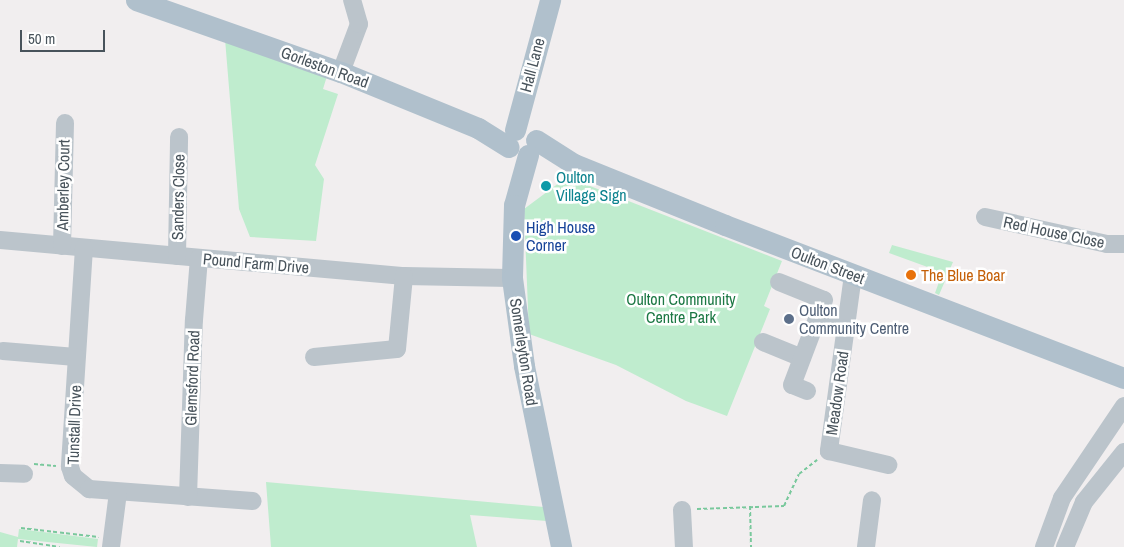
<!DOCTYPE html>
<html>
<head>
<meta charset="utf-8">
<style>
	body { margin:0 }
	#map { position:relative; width:1124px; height:547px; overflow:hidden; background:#f1eeef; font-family:"Archivo Narrow",sans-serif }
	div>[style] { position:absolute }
	.green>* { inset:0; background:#bfecce }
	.path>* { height:2px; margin-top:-1px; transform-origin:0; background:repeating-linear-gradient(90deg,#79c89c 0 4px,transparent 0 6.5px) }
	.minor>* { height:18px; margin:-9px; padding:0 9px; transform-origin:9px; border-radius:9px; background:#bbc4cb }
	.major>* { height:21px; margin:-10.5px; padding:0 10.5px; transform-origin:10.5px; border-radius:10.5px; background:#b0c0cc }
	.dots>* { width:14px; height:14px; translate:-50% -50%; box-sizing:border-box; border:2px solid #fff; border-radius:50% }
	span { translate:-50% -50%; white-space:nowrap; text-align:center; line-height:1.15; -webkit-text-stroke:5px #fff; paint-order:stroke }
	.street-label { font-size:16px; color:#48535b }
	.culture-label { font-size:16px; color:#0d838f }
	.left { translate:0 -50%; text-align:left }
	.transit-label { font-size:16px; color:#164399 }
	.food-label { font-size:16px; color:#c56008 }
	.park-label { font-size:16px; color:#1c7844 }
	.service-label { font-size:16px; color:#4e5e75 }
	.scale { position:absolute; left:20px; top:30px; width:85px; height:22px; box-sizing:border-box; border:2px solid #48535b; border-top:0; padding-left:6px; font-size:15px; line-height:18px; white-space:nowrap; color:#48535b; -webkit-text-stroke:4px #fff; paint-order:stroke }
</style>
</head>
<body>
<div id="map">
	<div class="green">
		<i style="clip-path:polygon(225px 39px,327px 76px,323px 89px,338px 94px,315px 165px,324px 179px,316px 241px,250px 237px,239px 209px)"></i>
		<i style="clip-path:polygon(567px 177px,782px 261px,764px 306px,770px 309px,727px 416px,686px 401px,616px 365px,529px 334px,524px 209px)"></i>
		<i style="clip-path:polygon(892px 245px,953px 262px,939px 295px,935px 293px,939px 282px,930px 278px,933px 269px,889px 253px)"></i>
		<i style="clip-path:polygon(266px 482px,544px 507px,547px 521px,470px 515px,477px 547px,271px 547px)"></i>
		<i style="clip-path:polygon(19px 529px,98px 539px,97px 547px,18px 539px,17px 547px,0 547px,0 532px,18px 537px)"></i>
	</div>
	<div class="path">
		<i style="left:34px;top:464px;width:22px;rotate:5deg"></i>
		<i style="left:750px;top:506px;width:41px;rotate:88.6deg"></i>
		<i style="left:697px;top:509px;width:87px;rotate:-2deg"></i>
		<i style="left:784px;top:506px;width:35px;rotate:-65deg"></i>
		<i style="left:799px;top:474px;width:23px;rotate:-38deg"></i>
		<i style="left:21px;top:528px;width:78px;rotate:6.7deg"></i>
		<i style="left:20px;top:541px;width:40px;rotate:8.5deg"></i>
	</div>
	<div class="minor">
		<i style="left:341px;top:72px;width:51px;rotate:-69.4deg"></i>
		<i style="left:359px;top:24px;width:25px;rotate:-106deg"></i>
		<i style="left:985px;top:217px;width:125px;rotate:12.5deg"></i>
		<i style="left:1107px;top:244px;width:17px"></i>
		<i style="left:0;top:240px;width:406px;rotate:5.1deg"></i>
		<i style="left:404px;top:276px;width:108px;rotate:1.1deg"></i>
		<i style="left:62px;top:246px;width:123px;rotate:-88.6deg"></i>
		<i style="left:84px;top:248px;width:219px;rotate:93.7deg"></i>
		<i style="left:70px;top:467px;width:9px;rotate:72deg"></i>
		<i style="left:73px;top:476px;width:21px;rotate:39deg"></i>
		<i style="left:89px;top:489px;width:164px;rotate:4.2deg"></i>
		<i style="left:177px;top:256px;width:119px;rotate:-89deg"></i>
		<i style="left:853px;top:275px;width:178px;rotate:97.8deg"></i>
		<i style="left:829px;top:451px;width:61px;rotate:13.3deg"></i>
		<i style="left:779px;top:282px;width:48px;rotate:21.8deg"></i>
		<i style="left:824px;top:300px;width:20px;rotate:110deg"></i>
		<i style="left:817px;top:319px;width:30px;rotate:21deg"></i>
		<i style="left:763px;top:342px;width:42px;rotate:22.3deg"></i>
		<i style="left:3px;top:351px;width:73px;rotate:4.7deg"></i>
		<i style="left:314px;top:357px;width:83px;rotate:-5.5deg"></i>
		<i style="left:397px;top:349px;width:73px;rotate:-84.5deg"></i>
		<i style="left:807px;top:391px;width:16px;rotate:-158deg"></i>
		<i style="left:792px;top:385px;width:71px;rotate:-69.3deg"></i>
		<i style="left:0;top:473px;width:24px;rotate:2deg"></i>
		<i style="left:188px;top:497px;width:177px;rotate:-88.1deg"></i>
		<i style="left:194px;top:320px;width:62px;rotate:-85.4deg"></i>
		<i style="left:682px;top:510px;width:37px;rotate:87deg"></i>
		<i style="left:111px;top:547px;width:55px;rotate:-82.7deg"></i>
		<i style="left:866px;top:547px;width:47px;rotate:-82.7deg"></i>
		<i style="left:1044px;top:547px;width:52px;rotate:-69.8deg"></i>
		<i style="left:1062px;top:498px;width:111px;rotate:-56deg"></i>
		<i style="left:1065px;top:547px;width:49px;rotate:-67.1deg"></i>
		<i style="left:1084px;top:502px;width:64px;rotate:-51.3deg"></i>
	</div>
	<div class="major">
		<i style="left:136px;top:0;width:217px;rotate:19.4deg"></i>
		<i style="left:341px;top:72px;width:148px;rotate:22.2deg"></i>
		<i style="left:478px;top:128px;width:36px;rotate:32deg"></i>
		<i style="left:515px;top:130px;width:135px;rotate:-74.9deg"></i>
		<i style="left:536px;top:140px;width:45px;rotate:32.3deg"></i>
		<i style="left:574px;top:164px;width:163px;rotate:22deg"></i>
		<i style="left:725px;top:225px;width:427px;rotate:21deg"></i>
		<i style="left:528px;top:155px;width:52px;rotate:105.6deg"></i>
		<i style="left:514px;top:205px;width:73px;rotate:91.6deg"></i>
		<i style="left:512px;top:278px;width:89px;rotate:82.2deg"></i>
		<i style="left:524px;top:366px;width:185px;rotate:78.4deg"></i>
	</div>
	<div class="dots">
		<i style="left:546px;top:186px;background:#0f9aa8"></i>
		<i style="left:516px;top:236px;background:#1a4fb4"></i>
		<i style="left:911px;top:275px;background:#e8710a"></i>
		<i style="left:789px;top:319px;background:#5c6f8a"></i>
	</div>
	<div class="street-label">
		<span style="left:532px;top:65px;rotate:-75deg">Hall Lane</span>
		<span style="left:325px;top:67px;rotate:20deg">Gorleston Road</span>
		<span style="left:63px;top:185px;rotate:-89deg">Amberley Court</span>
		<span style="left:178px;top:197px;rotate:-89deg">Sanders Close</span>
		<span style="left:1054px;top:232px;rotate:12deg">Red House Close</span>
		<span style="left:256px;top:263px;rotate:5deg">Pound Farm Drive</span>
		<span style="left:828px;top:265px;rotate:21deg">Oulton Street</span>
		<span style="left:524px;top:352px;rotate:81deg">Somerleyton Road</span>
		<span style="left:192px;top:378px;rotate:-88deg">Glemsford Road</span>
		<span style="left:837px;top:393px;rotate:-82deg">Meadow Road</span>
		<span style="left:74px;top:425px;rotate:-88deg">Tunstall Drive</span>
	</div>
	<div class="culture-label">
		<span class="left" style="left:556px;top:186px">Oulton<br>Village Sign</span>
	</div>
	<div class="transit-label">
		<span class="left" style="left:526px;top:236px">High House<br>Corner</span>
	</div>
	<div class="food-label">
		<span class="left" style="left:921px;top:275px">The Blue Boar</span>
	</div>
	<div class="park-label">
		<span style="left:681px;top:308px">Oulton Community<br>Centre Park</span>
	</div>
	<div class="service-label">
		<span class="left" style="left:799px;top:319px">Oulton<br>Community Centre</span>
	</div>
	<div class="scale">50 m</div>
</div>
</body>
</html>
